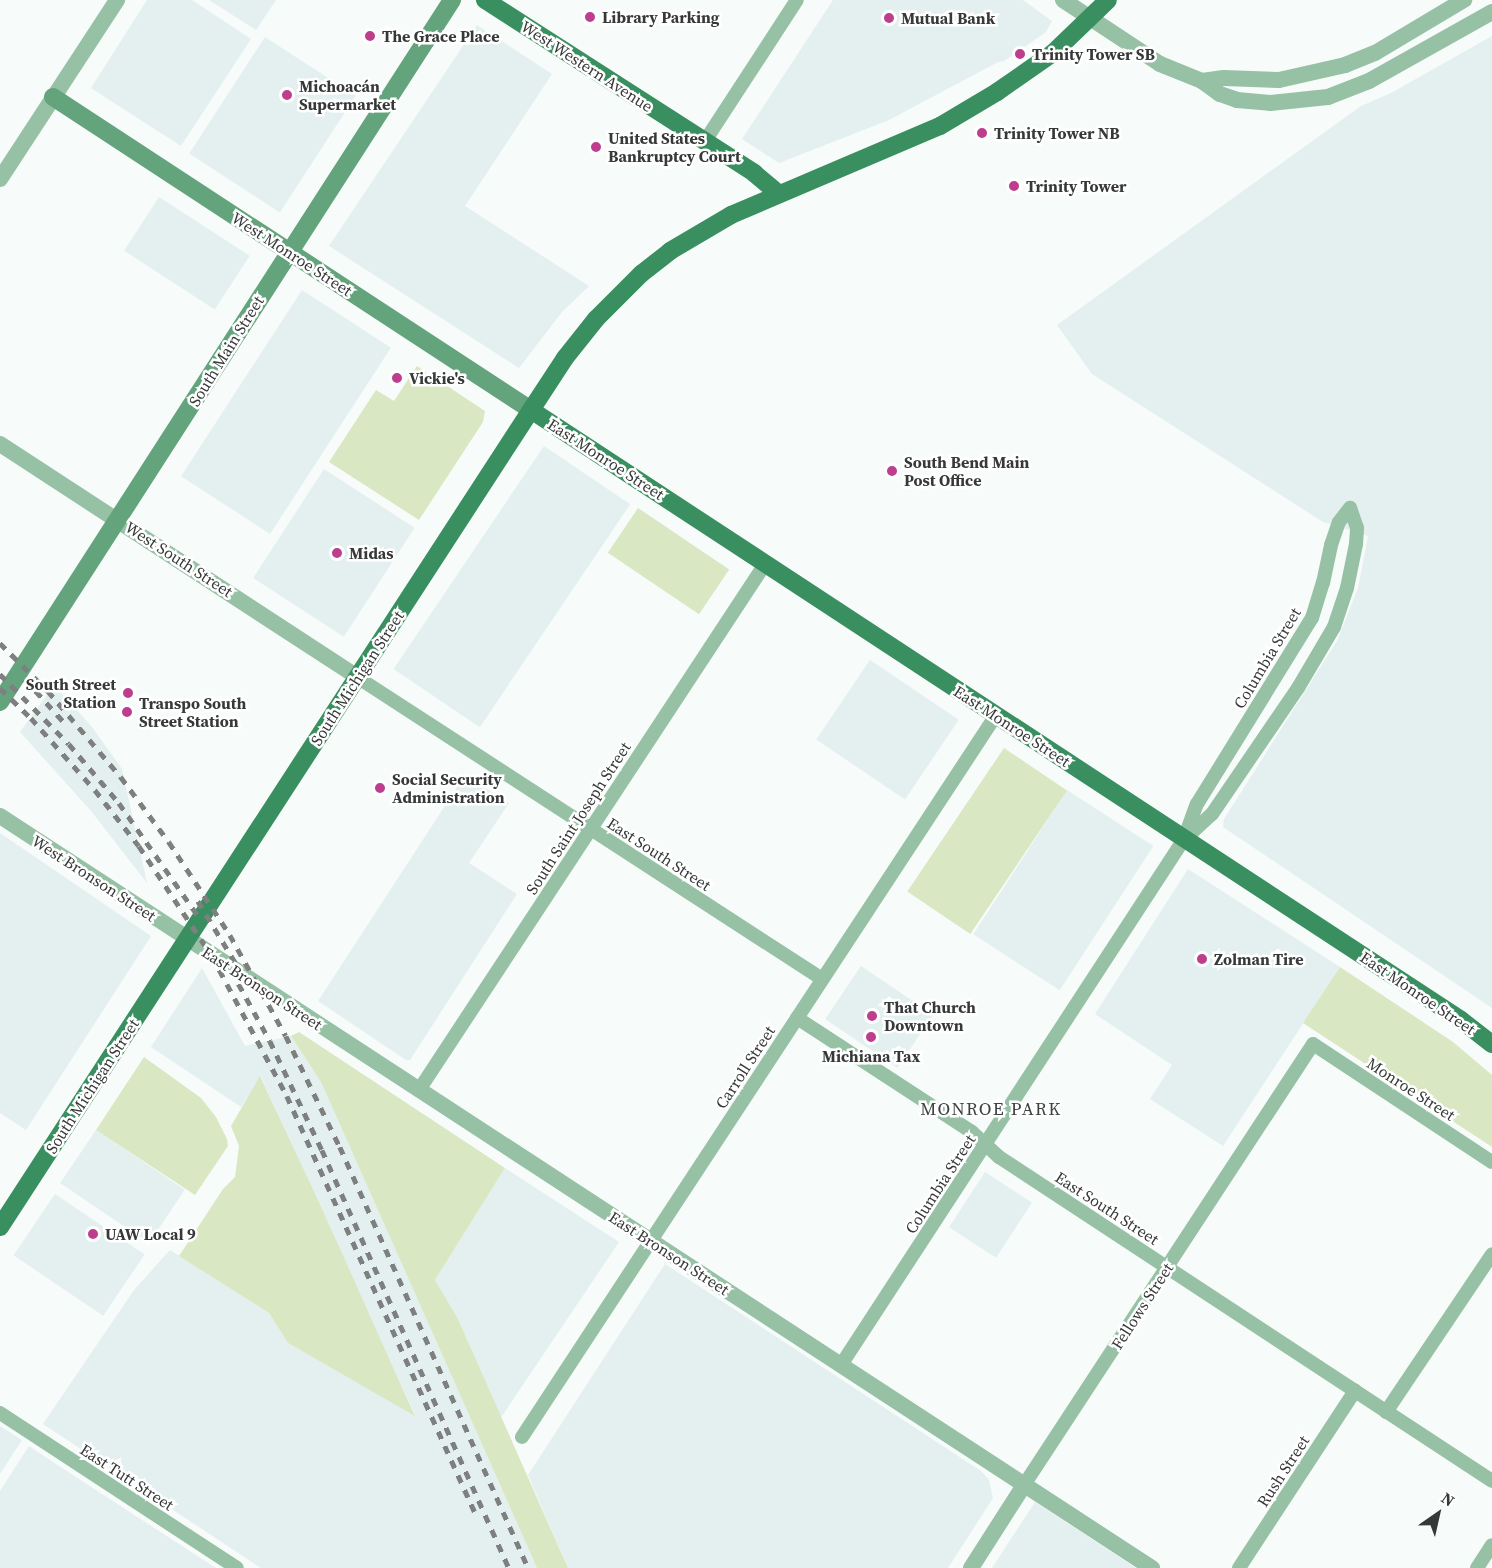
<!DOCTYPE html>
<html>
<head>
<meta charset="utf-8">
<style>
	body { margin:0 }
	#map { position:relative; width:1492px; height:1568px; overflow:hidden; background:#f7fbfa; font-family:"Source Serif 4",serif }
	div>[style] { position:absolute }
	.built>* { inset:0; background:#e3f0ef; transform-origin:0 0 }
	.green>* { inset:0; background:#dae7c3; transform-origin:0 0 }
	.minor>* { height:14px; margin:-7px; padding:0 7px; transform-origin:7px; border-radius:7px; background:#97c1a5 }
	.tertiary>* { height:16px; margin:-8px; padding:0 8px; transform-origin:8px; border-radius:8px; background:#97c1a5 }
	.secondary>* { height:18px; margin:-9px; padding:0 9px; transform-origin:9px; border-radius:9px; background:#64a47c }
	.primary>* { height:18px; margin:-9px; padding:0 9px; transform-origin:9px; border-radius:9px; background:#398f5f }
	.rail>* { height:4.5px; margin-top:-2.25px; transform-origin:0; background:repeating-linear-gradient(90deg,#7d807f 0 8px,transparent 0 16px) }
	.dots>* { width:16px; height:16px; translate:-50% -50%; box-sizing:border-box; border:3px solid #fff; border-radius:50% }
	span { translate:-50% -50%; white-space:nowrap; text-align:center; line-height:1.15; -webkit-text-stroke:5px #fff; paint-order:stroke }
	.poi-label { font-size:16px; color:#373939; font-weight:700 }
	.left { translate:0 -50%; text-align:left }
	.right { translate:-100% -50%; text-align:right }
	.street-label { font-size:16px; color:#373939 }
	.neighbourhood-label { font-size:18px; color:#3f4242; letter-spacing:1.5px }
	.north { position:absolute; left:1408px; top:1484px; width:60px; height:60px; -webkit-text-stroke:4px #fff; paint-order:stroke; rotate:34deg; font-size:16px; font-weight:700; line-height:24px; text-align:center; color:#373939 }
	.north::after { content:''; display:block; margin:auto; width:21px; height:27px; background:#373939; clip-path:polygon(50% 0,100% 100%,50% 72%,0 100%) }
</style>
</head>
<body>
<div id="map">
	<div class="built">
		<i style="clip-path:polygon(147px 0,192px 0,251px 39px,181px 146px,91px 88px)"></i>
		<i style="clip-path:polygon(209px 0,276px 0,256px 30px)"></i>
		<i style="clip-path:polygon(833px 0,1023px 0,1052px 21px,1046px 32px,1004px 61px,998px 62px,889px 120px,779px 163px,742px 139px)"></i>
		<i style="clip-path:polygon(477px 25px,552px 74px,465px 206px,589px 286px,562px 312px,519px 368px,329px 246px)"></i>
		<i style="clip-path:polygon(1492px 36px,1492px 1008px,1223px 827px,1224px 819px,1337px 641px,1358px 588px,1368px 536px,1323px 522px,1092px 374px,1057px 325px,1361px 106px,1391px 93px)"></i>
		<i style="left:265px;top:37px;width:108px;height:139px;rotate:33deg"></i>
		<i style="left:159px;top:197px;width:108px;height:64px;rotate:33deg"></i>
		<i style="left:302px;top:290px;width:106px;height:222px;rotate:33deg"></i>
		<i style="left:544px;top:446px;width:104px;height:269px;rotate:34deg"></i>
		<i style="left:324px;top:469px;width:108px;height:130px;rotate:33deg"></i>
		<i style="left:870px;top:660px;width:107px;height:96px;rotate:34deg"></i>
		<i style="clip-path:polygon(54px 685px,92px 727px,122px 769px,147px 883px,91px 811px,20px 732px)"></i>
		<i style="clip-path:polygon(465px 775px,509px 803px,469px 863px,517px 894px,410px 1060px,406px 1060px,318px 1001px)"></i>
		<i style="left:1067px;top:790px;width:103px;height:172px;rotate:33deg"></i>
		<i style="clip-path:polygon(0 833px,151px 936px,26px 1130px,0 1113px)"></i>
		<i style="clip-path:polygon(1188px 869px,1340px 967px,1223px 1146px,1150px 1099px,1172px 1065px,1095px 1014px)"></i>
		<i style="left:861px;top:966px;width:87px;height:64px;rotate:34deg"></i>
		<i style="clip-path:polygon(202px 968px,245px 1046px,291px 1036px,321px 1082px,537px 1568px,261px 1568px,43px 1424px,134px 1290px,170px 1250px,269px 1313px,288px 1343px,415px 1415px,261px 1077px,241px 1107px,151px 1047px)"></i>
		<i style="left:96px;top:1130px;width:107px;height:64px;rotate:34deg"></i>
		<i style="clip-path:polygon(505px 1168px,619px 1242px,500px 1419px,457px 1317px,435px 1280px)"></i>
		<i style="left:985px;top:1172px;width:56px;height:66px;rotate:33deg"></i>
		<i style="left:55px;top:1194px;width:108px;height:74px;rotate:34deg"></i>
		<i style="clip-path:polygon(665px 1264px,981px 1471px,989px 1480px,993px 1498px,948px 1568px,568px 1568px,528px 1475px)"></i>
		<i style="clip-path:polygon(0 1426px,22px 1440px,0 1474px)"></i>
		<i style="clip-path:polygon(29px 1446px,59px 1466px,216px 1568px,0 1568px,0 1491px)"></i>
		<i style="clip-path:polygon(1035px 1502px,1136px 1568px,992px 1568px)"></i>
	</div>
	<div class="green">
		<i style="clip-path:polygon(417px 366px,485px 411px,483px 422px,419px 520px,329px 462px,376px 390px,394px 401px)"></i>
		<i style="left:638px;top:508px;width:110px;height:54px;rotate:34deg"></i>
		<i style="left:1004px;top:748px;width:76px;height:173px;rotate:34deg"></i>
		<i style="clip-path:polygon(1340px 967px,1453px 1042px,1492px 1075px,1492px 1147px,1303px 1023px)"></i>
		<i style="clip-path:polygon(299px 1032px,505px 1168px,435px 1280px,457px 1317px,568px 1568px,537px 1568px,321px 1082px,291px 1036px)"></i>
		<i style="clip-path:polygon(144px 1057px,201px 1098px,216px 1117px,227px 1139px,228px 1146px,195px 1195px,96px 1130px)"></i>
		<i style="clip-path:polygon(260px 1076px,323px 1211px,415px 1416px,288px 1343px,269px 1313px,179px 1256px,223px 1189px,235px 1177px,239px 1146px,231px 1126px)"></i>
	</div>
	<div class="minor">
		<i style="left:705px;top:141px;width:168px;rotate:-56.9deg"></i>
		<i style="left:357px;top:677px;width:554px;rotate:33deg"></i>
		<i style="left:1186px;top:838px;width:35px;rotate:-43deg"></i>
		<i style="left:1212px;top:814px;width:153px;rotate:-55.7deg"></i>
		<i style="left:1298px;top:688px;width:71px;rotate:-59.5deg"></i>
		<i style="left:1334px;top:627px;width:41px;rotate:-71.6deg"></i>
		<i style="left:1347px;top:588px;width:45px;rotate:-78.4deg"></i>
		<i style="left:1356px;top:544px;width:16px;rotate:-86deg"></i>
		<i style="left:1357px;top:528px;width:21px;rotate:-109deg"></i>
		<i style="left:797px;top:1018px;width:209px;rotate:33.1deg"></i>
		<i style="left:972px;top:1132px;width:37px;rotate:43deg"></i>
		<i style="left:999px;top:1157px;width:590px;rotate:33.31deg"></i>
		<i style="left:419px;top:1090px;width:630px;rotate:-56.66deg"></i>
		<i style="left:841px;top:1365px;width:628px;rotate:-56.89deg"></i>
		<i style="left:1184px;top:839px;width:37px;rotate:-70deg"></i>
		<i style="left:1197px;top:804px;width:219px;rotate:-58.3deg"></i>
		<i style="left:1312px;top:618px;width:37px;rotate:-73deg"></i>
		<i style="left:1323px;top:583px;width:39px;rotate:-78deg"></i>
		<i style="left:1331px;top:545px;width:24px;rotate:-71deg"></i>
		<i style="left:1339px;top:522px;width:18px;rotate:-52deg"></i>
		<i style="left:1386px;top:1412px;width:190px;rotate:-56.1deg"></i>
		<i style="left:0;top:1413px;width:283px;rotate:33.2deg"></i>
		<i style="left:522px;top:1437px;width:864px;rotate:-56.71deg"></i>
		<i style="left:1024px;top:1485px;width:527px;rotate:-56.76deg"></i>
		<i style="left:1313px;top:1044px;width:214px;rotate:33.4deg"></i>
		<i style="left:1239px;top:1568px;width:212px;rotate:-56.8deg"></i>
		<i style="left:1477px;top:1568px;width:27px;rotate:-57deg"></i>
	</div>
	<div class="tertiary">
		<i style="left:1063px;top:0;width:116px;rotate:33.4deg"></i>
		<i style="left:1160px;top:64px;width:45px;rotate:22deg"></i>
		<i style="left:1202px;top:81px;width:22px;rotate:36deg"></i>
		<i style="left:1220px;top:94px;width:18px;rotate:19deg"></i>
		<i style="left:1237px;top:100px;width:33px;rotate:5deg"></i>
		<i style="left:1270px;top:103px;width:58px;rotate:-5.9deg"></i>
		<i style="left:1328px;top:97px;width:44px;rotate:-21.3deg"></i>
		<i style="left:1369px;top:81px;width:141px;rotate:-29.3deg"></i>
		<i style="left:1202px;top:81px;width:22px;rotate:-8deg"></i>
		<i style="left:1224px;top:78px;width:55px;rotate:2.1deg"></i>
		<i style="left:1279px;top:80px;width:68px;rotate:-12.8deg"></i>
		<i style="left:1345px;top:65px;width:32px;rotate:-22deg"></i>
		<i style="left:1375px;top:53px;width:104px;rotate:-30.8deg"></i>
		<i style="left:0;top:179px;width:214px;rotate:-56.8deg"></i>
		<i style="left:0;top:444px;width:426px;rotate:33.1deg"></i>
		<i style="left:0;top:816px;width:1376px;rotate:33.14deg"></i>
		<i style="left:971px;top:1568px;width:98px;rotate:-57.4deg"></i>
	</div>
	<div class="secondary">
		<i style="left:53px;top:97px;width:571px;rotate:33.22deg"></i>
		<i style="left:0;top:702px;width:835px;rotate:-57.22deg"></i>
	</div>
	<div class="primary">
		<i style="left:485px;top:0;width:320px;rotate:32.7deg"></i>
		<i style="left:754px;top:173px;width:31px;rotate:40deg"></i>
		<i style="left:531px;top:410px;width:1112px;rotate:33.26deg"></i>
		<i style="left:1461px;top:1020px;width:39px;rotate:38deg"></i>
		<i style="left:0;top:1227px;width:974px;rotate:-56.98deg"></i>
		<i style="left:531px;top:410px;width:62px;rotate:-56.8deg"></i>
		<i style="left:565px;top:358px;width:50px;rotate:-51.5deg"></i>
		<i style="left:596px;top:319px;width:64px;rotate:-45deg"></i>
		<i style="left:641px;top:274px;width:37px;rotate:-38deg"></i>
		<i style="left:670px;top:251px;width:71px;rotate:-30.5deg"></i>
		<i style="left:731px;top:215px;width:227px;rotate:-23.1deg"></i>
		<i style="left:940px;top:126px;width:66px;rotate:-30.8deg"></i>
		<i style="left:997px;top:92px;width:68px;rotate:-34.9deg"></i>
		<i style="left:1053px;top:53px;width:76px;rotate:-43.9deg"></i>
	</div>
	<div class="rail">
		<i style="left:0;top:643px;width:68px;rotate:45deg"></i>
		<i style="left:48px;top:691px;width:113px;rotate:49.7deg"></i>
		<i style="left:121px;top:777px;width:81px;rotate:53.6deg"></i>
		<i style="left:169px;top:842px;width:111px;rotate:56.7deg"></i>
		<i style="left:230px;top:935px;width:115px;rotate:61deg"></i>
		<i style="left:286px;top:1036px;width:123px;rotate:64.1deg"></i>
		<i style="left:340px;top:1147px;width:461px;rotate:65.9deg"></i>
		<i style="left:0;top:674px;width:98px;rotate:45.4deg"></i>
		<i style="left:69px;top:744px;width:77px;rotate:49.7deg"></i>
		<i style="left:119px;top:803px;width:138px;rotate:55deg"></i>
		<i style="left:25px;top:679px;width:57px;rotate:47.9deg"></i>
		<i style="left:0;top:688px;width:43px;rotate:44.1deg"></i>
		<i style="left:31px;top:718px;width:96px;rotate:48.4deg"></i>
		<i style="left:95px;top:790px;width:71px;rotate:51.8deg"></i>
		<i style="left:139px;top:846px;width:132px;rotate:56.4deg"></i>
		<i style="left:212px;top:956px;width:159px;rotate:61.8deg"></i>
		<i style="left:287px;top:1096px;width:457px;rotate:65.7deg"></i>
		<i style="left:198px;top:901px;width:87px;rotate:58.7deg"></i>
		<i style="left:231px;top:970px;width:81px;rotate:61.2deg"></i>
		<i style="left:270px;top:1041px;width:121px;rotate:64.5deg"></i>
		<i style="left:322px;top:1150px;width:458px;rotate:65.9deg"></i>
	</div>
	<div class="dots">
		<i style="left:590px;top:17px;background:#bc3e8d"></i>
		<i style="left:889px;top:18px;background:#bc3e8d"></i>
		<i style="left:370px;top:36px;background:#bc3e8d"></i>
		<i style="left:1020px;top:54px;background:#bc3e8d"></i>
		<i style="left:287px;top:95px;background:#bc3e8d"></i>
		<i style="left:982px;top:133px;background:#bc3e8d"></i>
		<i style="left:596px;top:147px;background:#bc3e8d"></i>
		<i style="left:1014px;top:186px;background:#bc3e8d"></i>
		<i style="left:397px;top:378px;background:#bc3e8d"></i>
		<i style="left:892px;top:471px;background:#bc3e8d"></i>
		<i style="left:337px;top:553px;background:#bc3e8d"></i>
		<i style="left:128px;top:693px;background:#bc3e8d"></i>
		<i style="left:127px;top:712px;background:#bc3e8d"></i>
		<i style="left:380px;top:788px;background:#bc3e8d"></i>
		<i style="left:1202px;top:959px;background:#bc3e8d"></i>
		<i style="left:872px;top:1016px;background:#bc3e8d"></i>
		<i style="left:871px;top:1037px;background:#bc3e8d"></i>
		<i style="left:93px;top:1234px;background:#bc3e8d"></i>
	</div>
	<div class="poi-label">
		<span class="left" style="left:602px;top:17px">Library Parking</span>
		<span class="left" style="left:901px;top:18px">Mutual Bank</span>
		<span class="left" style="left:382px;top:36px">The Grace Place</span>
		<span class="left" style="left:1032px;top:54px">Trinity Tower SB</span>
		<span class="left" style="left:299px;top:95px">Michoacán<br>Supermarket</span>
		<span class="left" style="left:994px;top:133px">Trinity Tower NB</span>
		<span class="left" style="left:608px;top:147px">United States<br>Bankruptcy Court</span>
		<span class="left" style="left:1026px;top:186px">Trinity Tower</span>
		<span class="left" style="left:409px;top:378px">Vickie's</span>
		<span class="left" style="left:904px;top:471px">South Bend Main<br>Post Office</span>
		<span class="left" style="left:349px;top:553px">Midas</span>
		<span class="right" style="left:116px;top:693px">South Street<br>Station</span>
		<span class="left" style="left:139px;top:712px">Transpo South<br>Street Station</span>
		<span class="left" style="left:392px;top:788px">Social Security<br>Administration</span>
		<span class="left" style="left:1214px;top:959px">Zolman Tire</span>
		<span class="left" style="left:884px;top:1016px">That Church<br>Downtown</span>
		<span style="left:871px;top:1056px">Michiana Tax</span>
		<span class="left" style="left:105px;top:1234px">UAW Local 9</span>
	</div>
	<div class="street-label">
		<span style="left:587px;top:66px;rotate:33deg">West Western Avenue</span>
		<span style="left:292px;top:254px;rotate:33deg">West Monroe Street</span>
		<span style="left:226px;top:351px;rotate:-58deg">South Main Street</span>
		<span style="left:606px;top:459px;rotate:33deg">East Monroe Street</span>
		<span style="left:179px;top:559px;rotate:33deg">West South Street</span>
		<span style="left:1267px;top:658px;rotate:-59deg">Columbia Street</span>
		<span style="left:357px;top:678px;rotate:-57deg">South Michigan Street</span>
		<span style="left:1012px;top:726px;rotate:33deg">East Monroe Street</span>
		<span style="left:578px;top:818px;rotate:-57deg">South Saint Joseph Street</span>
		<span style="left:659px;top:854px;rotate:33deg">East South Street</span>
		<span style="left:94px;top:878px;rotate:33deg">West Bronson Street</span>
		<span style="left:262px;top:988px;rotate:33deg">East Bronson Street</span>
		<span style="left:1418px;top:993px;rotate:34deg">East Monroe Street</span>
		<span style="left:745px;top:1067px;rotate:-57deg">Carroll Street</span>
		<span style="left:92px;top:1086px;rotate:-57deg">South Michigan Street</span>
		<span style="left:1411px;top:1089px;rotate:33deg">Monroe Street</span>
		<span style="left:940px;top:1184px;rotate:-57deg">Columbia Street</span>
		<span style="left:1107px;top:1208px;rotate:33deg">East South Street</span>
		<span style="left:669px;top:1253px;rotate:33deg">East Bronson Street</span>
		<span style="left:1142px;top:1306px;rotate:-57deg">Fellows Street</span>
		<span style="left:1283px;top:1471px;rotate:-57deg">Rush Street</span>
		<span style="left:127px;top:1477px;rotate:33deg">East Tutt Street</span>
	</div>
	<div class="neighbourhood-label">
		<span style="left:991px;top:1109px">MONROE PARK</span>
	</div>
	<div class="north">N</div>
</div>
</body>
</html>
